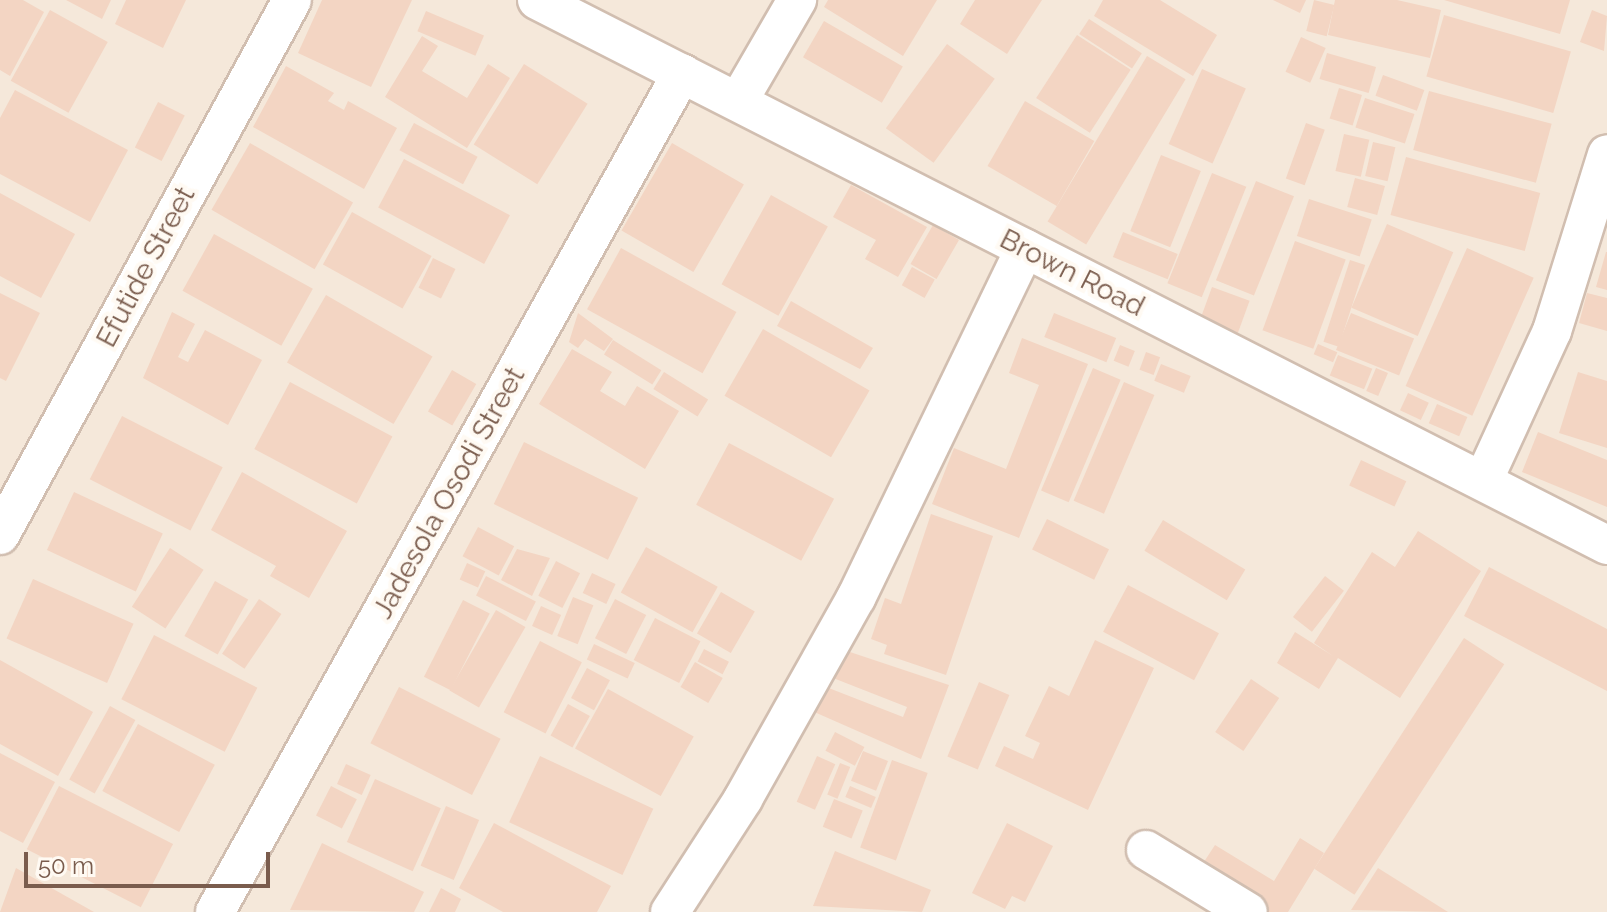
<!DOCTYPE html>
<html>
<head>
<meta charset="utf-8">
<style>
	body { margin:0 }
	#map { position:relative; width:1607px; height:912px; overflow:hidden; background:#fdf6ec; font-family:Raleway,sans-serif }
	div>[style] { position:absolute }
	.residential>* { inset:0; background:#f5e8da; transform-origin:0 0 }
	.building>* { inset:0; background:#f3d5c3; transform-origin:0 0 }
	.roads { filter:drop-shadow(2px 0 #d1beb0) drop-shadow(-2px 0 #d1beb0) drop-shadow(0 2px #d1beb0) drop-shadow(0 -2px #d1beb0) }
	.minor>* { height:38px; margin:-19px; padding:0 19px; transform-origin:19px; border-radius:19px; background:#fff }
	span { translate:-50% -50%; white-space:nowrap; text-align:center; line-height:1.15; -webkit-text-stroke:8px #fffaf3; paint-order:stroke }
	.street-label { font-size:28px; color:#7a5c4d }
	.scale { position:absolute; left:24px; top:852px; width:246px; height:36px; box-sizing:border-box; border:4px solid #7a5c4d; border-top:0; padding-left:10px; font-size:24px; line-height:28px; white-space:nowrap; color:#7a5c4d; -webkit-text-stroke:6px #fffaf3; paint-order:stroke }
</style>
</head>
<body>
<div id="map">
	<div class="residential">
		<i style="left:0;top:0;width:1607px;height:912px"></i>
	</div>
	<div class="building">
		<i style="clip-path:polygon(0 0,23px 0,44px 12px,10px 76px,0 70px)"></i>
		<i style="clip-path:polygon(66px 0,111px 0,102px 19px)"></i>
		<i style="clip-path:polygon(126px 0,186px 0,163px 48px,115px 24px)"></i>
		<i style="clip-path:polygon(322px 0,412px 0,371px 87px,298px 53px)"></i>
		<i style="clip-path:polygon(828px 0,937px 0,903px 56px,824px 7px)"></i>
		<i style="clip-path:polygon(975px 0,1042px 0,1007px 54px,960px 24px)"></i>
		<i style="clip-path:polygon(1103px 0,1160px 0,1217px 35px,1193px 76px,1094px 16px)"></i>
		<i style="clip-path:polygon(1273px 0,1306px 0,1300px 13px)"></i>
		<i style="left:1314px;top:0;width:21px;height:32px;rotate:14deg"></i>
		<i style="clip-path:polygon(1335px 0,1397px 0,1441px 10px,1430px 58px,1328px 35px)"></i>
		<i style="clip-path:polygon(1444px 0,1570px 0,1560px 34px)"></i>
		<i style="left:50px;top:10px;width:66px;height:81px;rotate:29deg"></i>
		<i style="clip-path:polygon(1592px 10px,1607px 16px,1604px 51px,1580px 42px)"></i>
		<i style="left:426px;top:11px;width:63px;height:22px;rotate:23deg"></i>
		<i style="left:1444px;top:15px;width:132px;height:64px;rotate:16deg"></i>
		<i style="left:1089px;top:19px;width:63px;height:18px;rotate:33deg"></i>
		<i style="left:824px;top:21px;width:91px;height:42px;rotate:30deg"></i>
		<i style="left:1077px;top:35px;width:64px;height:75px;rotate:33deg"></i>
		<i style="clip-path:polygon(422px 36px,438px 46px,422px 71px,467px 98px,488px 64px,510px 78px,467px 148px,385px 97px)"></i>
		<i style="left:1301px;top:37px;width:27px;height:38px;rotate:24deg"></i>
		<i style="left:947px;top:44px;width:59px;height:104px;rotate:36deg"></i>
		<i style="left:1327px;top:53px;width:51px;height:27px;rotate:16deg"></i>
		<i style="left:1147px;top:56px;width:45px;height:193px;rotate:31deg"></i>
		<i style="left:524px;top:64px;width:75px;height:95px;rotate:32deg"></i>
		<i style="clip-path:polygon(286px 66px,334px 93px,328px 101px,344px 110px,348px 101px,397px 128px,364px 189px,253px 127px)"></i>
		<i style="left:1202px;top:69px;width:48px;height:82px;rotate:24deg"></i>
		<i style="left:1383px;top:75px;width:44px;height:22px;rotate:20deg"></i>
		<i style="left:1339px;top:88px;width:24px;height:32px;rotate:17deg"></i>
		<i style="clip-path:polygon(15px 90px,128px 150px,90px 222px,0 174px,0 118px)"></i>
		<i style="left:1429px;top:91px;width:127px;height:61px;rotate:15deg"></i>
		<i style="left:1365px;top:98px;width:52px;height:31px;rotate:18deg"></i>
		<i style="left:1025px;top:101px;width:80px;height:75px;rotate:30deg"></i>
		<i style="left:158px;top:102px;width:30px;height:51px;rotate:27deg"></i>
		<i style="left:414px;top:123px;width:72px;height:31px;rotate:28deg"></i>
		<i style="left:1306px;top:123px;width:20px;height:59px;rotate:20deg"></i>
		<i style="left:1344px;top:134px;width:26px;height:38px;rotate:13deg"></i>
		<i style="left:1373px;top:142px;width:23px;height:35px;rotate:13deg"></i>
		<i style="left:250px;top:143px;width:119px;height:77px;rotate:30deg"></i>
		<i style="left:672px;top:143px;width:83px;height:101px;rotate:30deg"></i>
		<i style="left:1161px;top:155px;width:43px;height:82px;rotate:22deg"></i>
		<i style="left:1406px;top:157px;width:139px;height:60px;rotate:15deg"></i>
		<i style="left:404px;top:159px;width:120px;height:55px;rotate:28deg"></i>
		<i style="left:1212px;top:173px;width:37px;height:119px;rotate:22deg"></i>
		<i style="left:1355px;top:178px;width:31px;height:30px;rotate:15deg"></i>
		<i style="left:1256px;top:181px;width:41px;height:107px;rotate:22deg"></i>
		<i style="clip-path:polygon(851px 185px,927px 227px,898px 277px,865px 259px,876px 240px,833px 217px)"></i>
		<i style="clip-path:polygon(0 193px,75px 234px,41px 298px,0 276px)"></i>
		<i style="left:771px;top:195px;width:65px;height:102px;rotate:29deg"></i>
		<i style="left:1309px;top:199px;width:66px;height:39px;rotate:18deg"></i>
		<i style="left:352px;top:212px;width:91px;height:60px;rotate:29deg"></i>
		<i style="left:1387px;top:224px;width:72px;height:91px;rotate:23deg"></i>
		<i style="left:933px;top:225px;width:30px;height:45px;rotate:30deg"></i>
		<i style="left:1123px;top:232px;width:59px;height:27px;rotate:22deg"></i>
		<i style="left:214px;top:234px;width:113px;height:65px;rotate:29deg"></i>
		<i style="left:1295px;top:241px;width:54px;height:95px;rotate:20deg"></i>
		<i style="left:621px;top:248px;width:132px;height:70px;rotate:29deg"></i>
		<i style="left:1467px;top:248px;width:73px;height:151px;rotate:24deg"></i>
		<i style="clip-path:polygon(1606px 252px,1607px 252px,1607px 290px,1596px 287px)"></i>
		<i style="left:433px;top:258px;width:25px;height:33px;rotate:26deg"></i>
		<i style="left:1350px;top:260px;width:16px;height:86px;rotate:18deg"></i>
		<i style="left:912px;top:267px;width:26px;height:21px;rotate:29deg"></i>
		<i style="left:1212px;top:287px;width:40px;height:34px;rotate:20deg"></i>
		<i style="clip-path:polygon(0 293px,40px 313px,6px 381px,0 378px)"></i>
		<i style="clip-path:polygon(1587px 293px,1607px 298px,1607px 331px,1579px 323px)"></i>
		<i style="left:326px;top:295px;width:123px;height:78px;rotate:30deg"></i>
		<i style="clip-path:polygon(791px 301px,873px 348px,860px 369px,777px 326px)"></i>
		<i style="clip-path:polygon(172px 312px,195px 324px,178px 357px,188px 362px,205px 330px,262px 360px,228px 425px,143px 378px)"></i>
		<i style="clip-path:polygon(578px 313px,613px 339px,604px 351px,585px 339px,578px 348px,569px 342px)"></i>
		<i style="left:1054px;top:313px;width:67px;height:26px;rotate:22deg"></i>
		<i style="left:1351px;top:313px;width:68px;height:40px;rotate:22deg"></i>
		<i style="left:763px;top:329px;width:123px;height:77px;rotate:30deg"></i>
		<i style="clip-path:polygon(1022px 338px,1088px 364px,1019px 538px,932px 504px,954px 448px,1006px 469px,1039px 385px,1009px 373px)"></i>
		<i style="left:613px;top:340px;width:57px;height:17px;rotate:32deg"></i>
		<i style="left:1318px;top:344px;width:21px;height:11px;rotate:23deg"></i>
		<i style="left:1120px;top:345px;width:16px;height:17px;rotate:22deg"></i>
		<i style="clip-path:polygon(572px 349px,612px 372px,600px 391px,625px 406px,637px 386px,679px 411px,645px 469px,539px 404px)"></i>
		<i style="left:1146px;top:352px;width:15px;height:19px;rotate:20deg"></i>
		<i style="left:1338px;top:355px;width:37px;height:22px;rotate:22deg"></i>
		<i style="left:1161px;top:364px;width:32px;height:18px;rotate:22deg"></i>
		<i style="left:1093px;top:368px;width:30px;height:133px;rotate:23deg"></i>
		<i style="left:1376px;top:368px;width:13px;height:25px;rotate:23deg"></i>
		<i style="left:452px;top:370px;width:28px;height:48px;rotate:30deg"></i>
		<i style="left:664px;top:372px;width:52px;height:20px;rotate:32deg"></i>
		<i style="clip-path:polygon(1578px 372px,1607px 381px,1607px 448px,1559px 433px)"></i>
		<i style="left:290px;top:382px;width:116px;height:76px;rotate:28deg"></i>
		<i style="left:1124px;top:382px;width:33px;height:129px;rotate:23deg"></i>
		<i style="left:1408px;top:393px;width:23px;height:19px;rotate:25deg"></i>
		<i style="left:1437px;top:404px;width:33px;height:21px;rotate:23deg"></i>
		<i style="left:122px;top:416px;width:113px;height:71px;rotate:27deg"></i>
		<i style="clip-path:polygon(1538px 432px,1607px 460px,1607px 507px,1522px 472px)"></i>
		<i style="left:524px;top:442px;width:127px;height:69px;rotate:26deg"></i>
		<i style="left:729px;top:443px;width:119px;height:70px;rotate:28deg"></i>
		<i style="left:1361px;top:460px;width:50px;height:28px;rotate:25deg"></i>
		<i style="clip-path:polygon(242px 472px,347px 531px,309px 598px,270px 576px,276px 566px,211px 530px)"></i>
		<i style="left:74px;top:492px;width:98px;height:64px;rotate:25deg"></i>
		<i style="clip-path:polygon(931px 514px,993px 536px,946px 675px,884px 654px,887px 645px,871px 639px,885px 598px,901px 604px)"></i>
		<i style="left:1047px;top:519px;width:69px;height:34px;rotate:26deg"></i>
		<i style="left:1163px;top:520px;width:96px;height:36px;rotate:31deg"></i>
		<i style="left:478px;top:527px;width:41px;height:33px;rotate:28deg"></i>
		<i style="clip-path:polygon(1418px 531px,1481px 571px,1400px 698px,1338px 658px,1319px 689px,1277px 663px,1295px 632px,1333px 656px,1314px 643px,1372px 552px,1395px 567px)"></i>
		<i style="left:646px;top:547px;width:82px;height:52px;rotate:29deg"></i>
		<i style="left:170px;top:548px;width:40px;height:70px;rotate:33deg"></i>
		<i style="clip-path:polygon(517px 549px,550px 558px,532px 596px,501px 580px)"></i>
		<i style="left:556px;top:561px;width:27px;height:39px;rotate:27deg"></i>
		<i style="left:467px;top:563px;width:20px;height:18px;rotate:24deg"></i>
		<i style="clip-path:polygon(1489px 567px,1607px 629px,1607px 691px,1464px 616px)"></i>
		<i style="left:592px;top:573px;width:26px;height:22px;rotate:25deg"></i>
		<i style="left:486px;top:576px;width:56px;height:22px;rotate:27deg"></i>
		<i style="left:1325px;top:576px;width:24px;height:52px;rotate:38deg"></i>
		<i style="left:33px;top:579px;width:110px;height:65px;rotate:24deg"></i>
		<i style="left:215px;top:581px;width:38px;height:63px;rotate:29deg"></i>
		<i style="left:1128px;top:585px;width:103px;height:53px;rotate:28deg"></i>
		<i style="left:721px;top:592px;width:39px;height:48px;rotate:30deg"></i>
		<i style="left:573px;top:597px;width:22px;height:42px;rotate:22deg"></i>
		<i style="left:259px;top:599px;width:27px;height:66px;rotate:34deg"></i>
		<i style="left:615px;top:599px;width:35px;height:44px;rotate:27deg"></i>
		<i style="left:463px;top:600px;width:30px;height:86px;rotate:27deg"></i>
		<i style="left:541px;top:606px;width:22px;height:22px;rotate:24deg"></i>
		<i style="left:496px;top:610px;width:34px;height:93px;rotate:30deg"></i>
		<i style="left:655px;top:618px;width:51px;height:47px;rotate:27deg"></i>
		<i style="left:154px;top:635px;width:116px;height:72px;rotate:27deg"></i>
		<i style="left:1464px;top:638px;width:48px;height:275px;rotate:33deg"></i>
		<i style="clip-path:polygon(1095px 640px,1154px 668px,1088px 810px,995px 766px,1004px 746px,1033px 759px,1040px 743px,1025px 736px,1049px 686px,1069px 696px)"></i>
		<i style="left:540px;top:641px;width:47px;height:80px;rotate:27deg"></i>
		<i style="left:594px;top:644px;width:45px;height:17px;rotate:25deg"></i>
		<i style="clip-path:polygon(838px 648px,949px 685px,921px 759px,812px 711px,821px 685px,903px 717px,907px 707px,828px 676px)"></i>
		<i style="left:704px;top:649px;width:28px;height:14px;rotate:27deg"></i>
		<i style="clip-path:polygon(0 660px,93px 712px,58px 776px,0 744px)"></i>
		<i style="left:695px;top:662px;width:32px;height:29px;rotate:30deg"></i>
		<i style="left:587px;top:668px;width:26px;height:34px;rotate:28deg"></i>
		<i style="left:1251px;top:679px;width:34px;height:64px;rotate:34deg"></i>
		<i style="left:979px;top:682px;width:33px;height:81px;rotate:23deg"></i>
		<i style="left:399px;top:687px;width:114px;height:63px;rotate:27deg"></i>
		<i style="left:608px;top:689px;width:98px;height:68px;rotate:29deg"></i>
		<i style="left:568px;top:704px;width:25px;height:36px;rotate:29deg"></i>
		<i style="left:110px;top:706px;width:29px;height:84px;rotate:29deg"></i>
		<i style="left:138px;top:724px;width:87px;height:76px;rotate:28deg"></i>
		<i style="left:835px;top:732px;width:33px;height:21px;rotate:27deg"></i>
		<i style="left:863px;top:751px;width:27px;height:32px;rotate:22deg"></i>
		<i style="clip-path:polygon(0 753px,55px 782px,23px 843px,0 831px)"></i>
		<i style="left:540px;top:756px;width:125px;height:73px;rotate:25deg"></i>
		<i style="left:817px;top:756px;width:20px;height:50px;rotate:24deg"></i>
		<i style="left:892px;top:760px;width:38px;height:93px;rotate:20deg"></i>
		<i style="left:840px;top:763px;width:11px;height:34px;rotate:22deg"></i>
		<i style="left:346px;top:764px;width:27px;height:22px;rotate:24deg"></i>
		<i style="left:375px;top:779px;width:72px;height:69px;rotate:24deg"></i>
		<i style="left:59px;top:786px;width:128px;height:71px;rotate:27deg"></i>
		<i style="left:331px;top:786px;width:29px;height:33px;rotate:27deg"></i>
		<i style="left:850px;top:786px;width:28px;height:12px;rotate:23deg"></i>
		<i style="left:834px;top:799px;width:31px;height:30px;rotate:22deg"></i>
		<i style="left:446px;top:806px;width:36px;height:65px;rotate:23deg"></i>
		<i style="clip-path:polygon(494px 823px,611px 886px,597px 912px,503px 912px,459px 888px)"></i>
		<i style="clip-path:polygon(1007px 823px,1053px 846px,1025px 902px,1012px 896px,1005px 909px,972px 893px)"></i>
		<i style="clip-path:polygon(1300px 838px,1324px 853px,1288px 912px,1265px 912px,1198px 871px,1215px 845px,1274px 881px)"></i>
		<i style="clip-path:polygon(322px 843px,424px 892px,414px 912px,290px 910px)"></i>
		<i style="clip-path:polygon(835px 851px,931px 890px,922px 912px,813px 906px)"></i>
		<i style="clip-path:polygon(16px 868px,94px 912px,0 912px)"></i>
		<i style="clip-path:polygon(1378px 868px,1448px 912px,1351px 910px)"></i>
		<i style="clip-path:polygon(441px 888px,461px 899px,455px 912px,429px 912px)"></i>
	</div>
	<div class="roads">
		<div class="minor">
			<i style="left:537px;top:0;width:1201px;rotate:26.99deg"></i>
			<i style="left:739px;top:100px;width:116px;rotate:-59.9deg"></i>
			<i style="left:1483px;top:481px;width:165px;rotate:-65.3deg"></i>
			<i style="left:1552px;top:331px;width:185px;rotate:-72.7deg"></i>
			<i style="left:0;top:535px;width:609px;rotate:-61.37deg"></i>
			<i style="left:1146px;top:850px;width:119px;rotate:31.3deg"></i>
			<i style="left:215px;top:912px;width:960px;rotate:-60.9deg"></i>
			<i style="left:670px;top:912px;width:135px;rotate:-57.1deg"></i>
			<i style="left:743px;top:799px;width:231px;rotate:-60.7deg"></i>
			<i style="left:856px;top:598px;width:388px;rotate:-64.2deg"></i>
		</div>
	</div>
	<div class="street-label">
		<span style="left:146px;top:267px;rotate:-62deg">Efutide Street</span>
		<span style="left:1072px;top:273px;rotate:27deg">Brown Road</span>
		<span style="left:449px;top:493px;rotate:-61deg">Jadesola Osodi Street</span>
	</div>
	<div class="scale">50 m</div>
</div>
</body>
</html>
